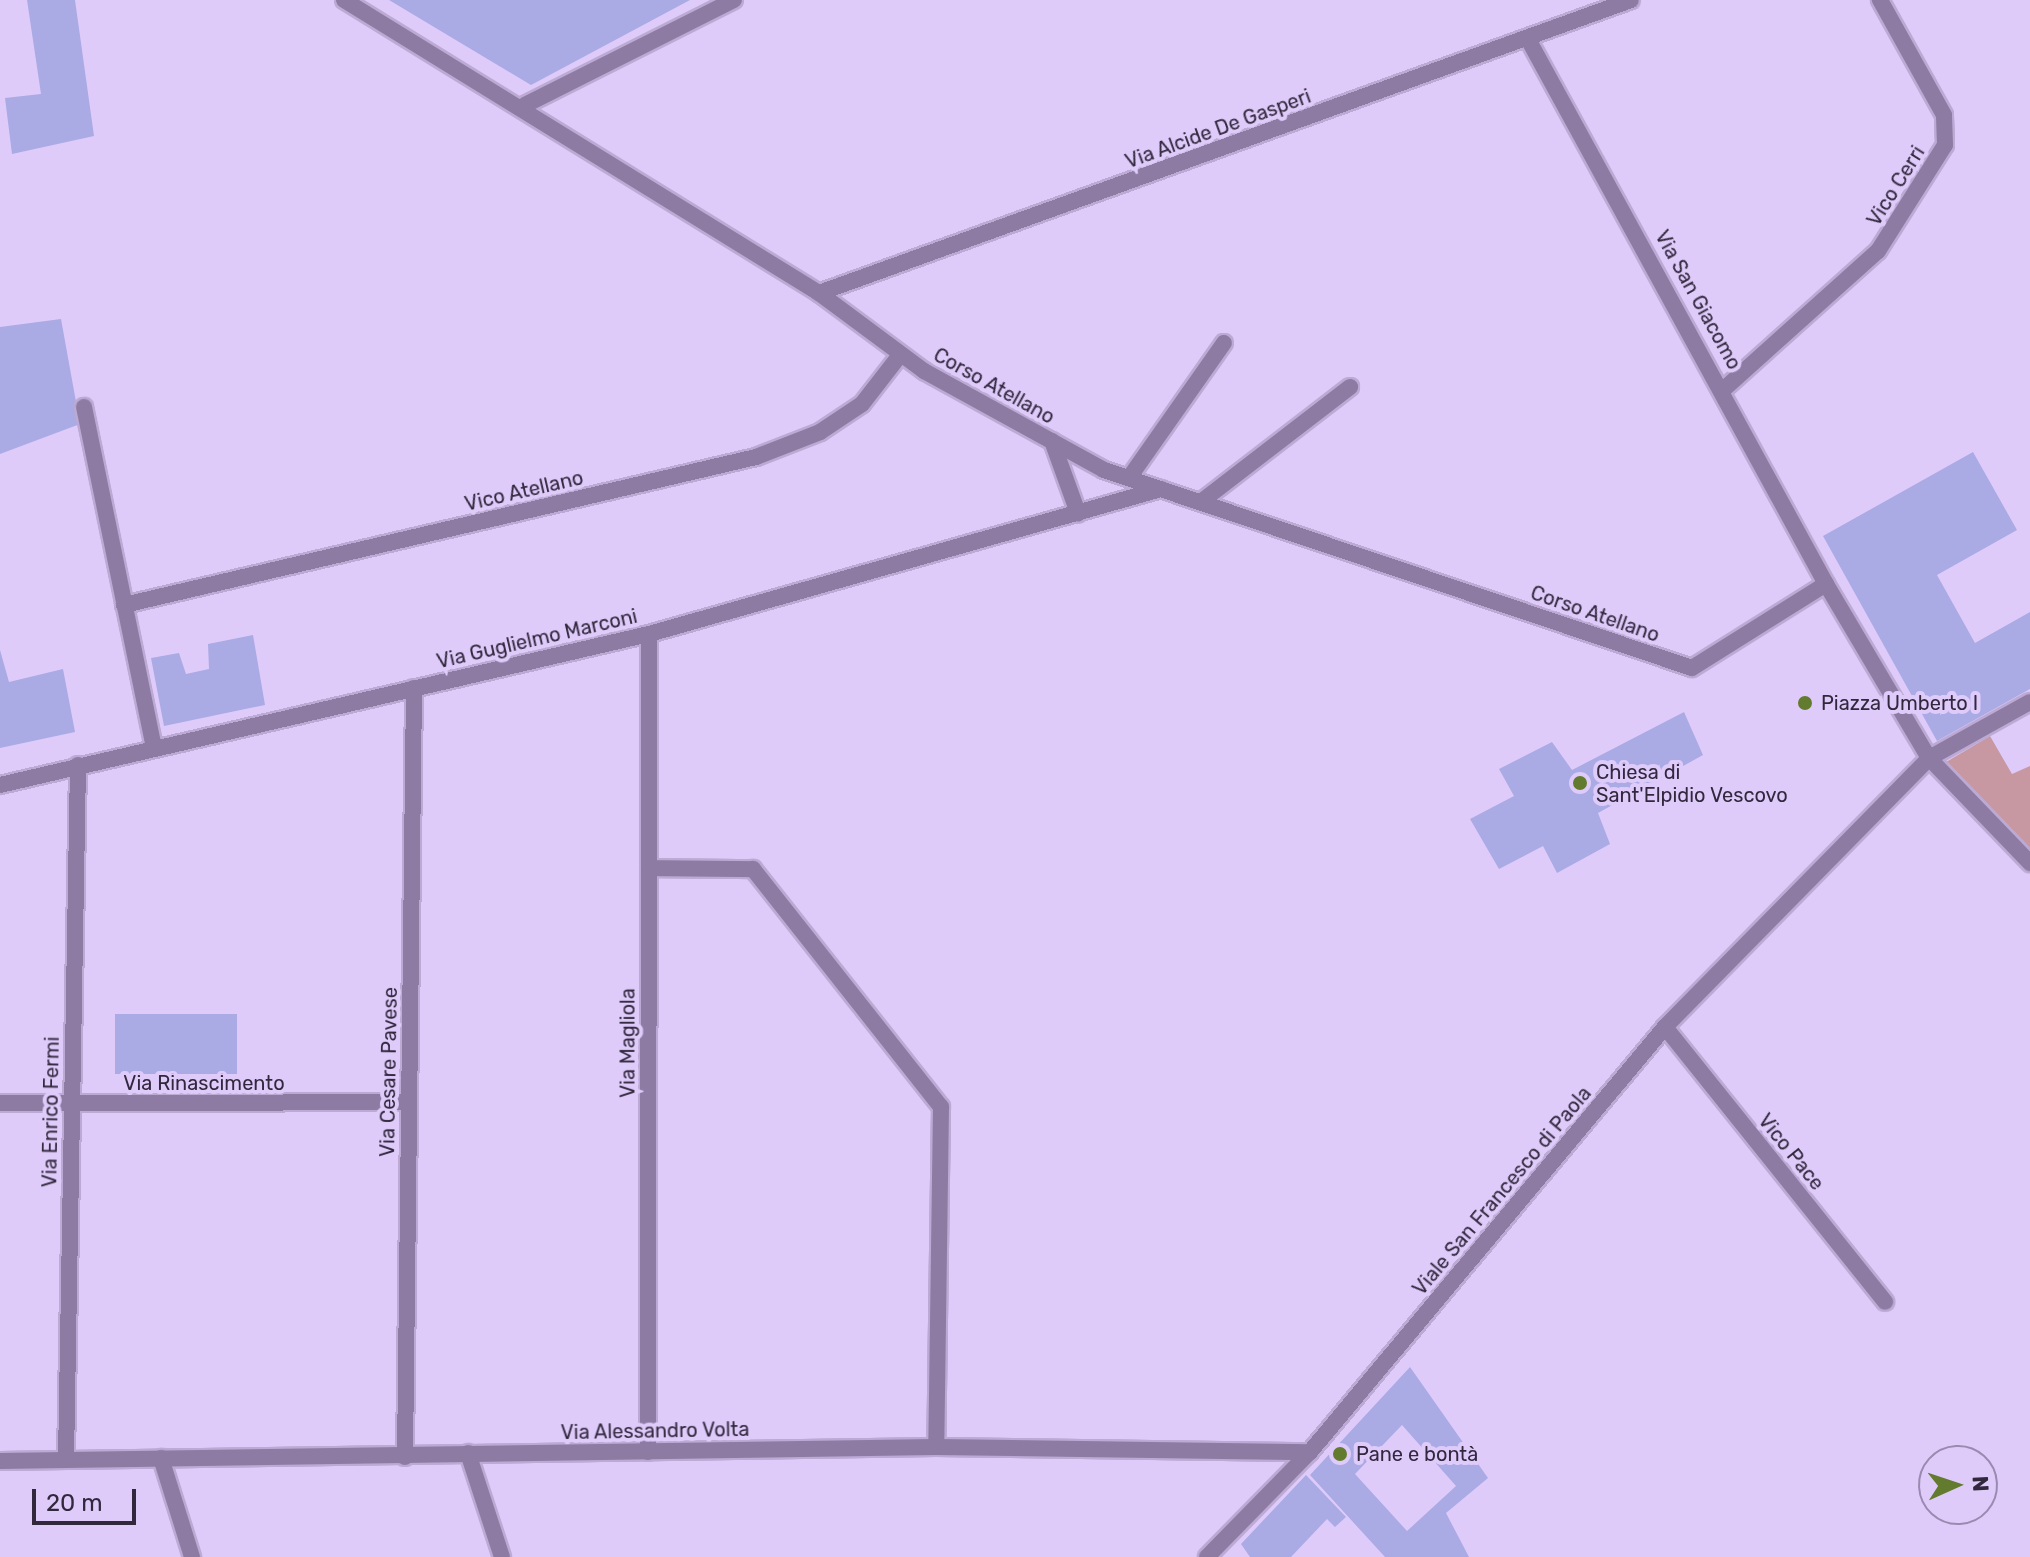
<!DOCTYPE html>
<html>
<head>
<meta charset="utf-8">
<style>
	body { margin:0 }
	#map { position:relative; width:2030px; height:1557px; overflow:hidden; background:#dfcbfa; font-family:Rubik,sans-serif }
	div>[style] { position:absolute }
	.green>* { inset:0; background:#c898a2 }
	.building>* { inset:0; background:#aaaae5; transform-origin:0 0 }
	.roads { filter:drop-shadow(2px 0 #bcaad4) drop-shadow(-2px 0 #bcaad4) drop-shadow(0 2px #bcaad4) drop-shadow(0 -2px #bcaad4) }
	.minor>* { height:16px; margin:-8px; padding:0 8px; transform-origin:8px; border-radius:8px; background:#8d7ba4 }
	.tertiary>* { height:16px; margin:-8px; padding:0 8px; transform-origin:8px; border-radius:8px; background:#8d7ba4 }
	.dots>* { width:22px; height:22px; translate:-50% -50%; box-sizing:border-box; border:4px solid #dfcbfa; border-radius:50% }
	span { translate:-50% -50%; white-space:nowrap; text-align:center; line-height:1.15; -webkit-text-stroke:8px #dfcbfa; paint-order:stroke }
	.street-label { font-size:20px; color:#32283e }
	.poi-label { font-size:20px; color:#32283e }
	.left { translate:0 -50%; text-align:left }
	.north { position:absolute; left:1918px; top:1445px; width:80px; height:80px; box-sizing:border-box; background:#dfcbfa; border:2px solid #9a8aaf; border-radius:50%; rotate:87deg; font-size:22px; font-weight:700; line-height:32px; text-align:center; color:#32283e }
	.north::after { content:''; display:block; margin:auto; width:28px; height:36px; background:#637b2e; clip-path:polygon(50% 0,100% 100%,50% 72%,0 100%) }
	.scale { position:absolute; left:32px; top:1489px; width:104px; height:36px; box-sizing:border-box; border:4px solid #32283e; border-top:0; padding-left:10px; font-size:24px; line-height:28px; white-space:nowrap; color:#32283e; -webkit-text-stroke:6px #dfcbfa; paint-order:stroke }
</style>
</head>
<body>
<div id="map">
	<div class="green">
		<i style="clip-path:polygon(1990px 736px,2012px 774px,2030px 766px,2030px 858px,1941px 765px)"></i>
	</div>
	<div class="building">
		<i style="clip-path:polygon(27px 0,75px 0,94px 136px,12px 154px,5px 98px,41px 94px)"></i>
		<i style="clip-path:polygon(389px 0,690px 0,531px 85px)"></i>
		<i style="clip-path:polygon(61px 319px,80px 424px,0 454px,0 327px)"></i>
		<i style="clip-path:polygon(1973px 452px,2017px 530px,1937px 575px,1975px 643px,2030px 612px,2030px 689px,1937px 741px,1823px 536px)"></i>
		<i style="clip-path:polygon(253px 635px,265px 705px,164px 726px,151px 658px,179px 653px,186px 674px,209px 669px,208px 644px)"></i>
		<i style="clip-path:polygon(0 650px,9px 682px,63px 669px,75px 732px,0 748px)"></i>
		<i style="clip-path:polygon(1684px 712px,1703px 755px,1598px 813px,1610px 844px,1557px 873px,1543px 846px,1499px 869px,1470px 819px,1514px 796px,1499px 769px,1552px 742px,1572px 770px)"></i>
		<i style="left:115px;top:1014px;width:122px;height:60px"></i>
		<i style="clip-path:polygon(evenodd,1410px 1367px,1488px 1478px,1446px 1513px,1469px 1557px,1385px 1557px,1310px 1475px,1410px 1367px,1402px 1425px,1456px 1486px,1407px 1531px,1355px 1474px,1402px 1425px)"></i>
		<i style="clip-path:polygon(1306px 1475px,1346px 1517px,1335px 1527px,1327px 1519px,1291px 1557px,1250px 1557px,1241px 1544px)"></i>
	</div>
	<div class="roads">
		<div class="minor">
			<i style="left:344px;top:0;width:558px;rotate:31.67deg"></i>
			<i style="left:819px;top:293px;width:131px;rotate:36.6deg"></i>
			<i style="left:924px;top:371px;width:205px;rotate:28.8deg"></i>
			<i style="left:1104px;top:470px;width:620px;rotate:18.61deg"></i>
			<i style="left:1692px;top:668px;width:158px;rotate:-32.1deg"></i>
			<i style="left:1528px;top:39px;width:621px;rotate:61.33deg"></i>
			<i style="left:1826px;top:584px;width:202px;rotate:59.4deg"></i>
			<i style="left:1929px;top:758px;width:115px;rotate:-29deg"></i>
			<i style="left:525px;top:105px;width:234px;rotate:-26.7deg"></i>
			<i style="left:819px;top:293px;width:863px;rotate:-19.84deg"></i>
			<i style="left:1724px;top:389px;width:207px;rotate:-41.9deg"></i>
			<i style="left:1878px;top:251px;width:125px;rotate:-57.7deg"></i>
			<i style="left:1945px;top:145px;width:30px;rotate:-92deg"></i>
			<i style="left:1944px;top:115px;width:132px;rotate:-119.1deg"></i>
			<i style="left:84px;top:407px;width:348px;rotate:78.4deg"></i>
			<i style="left:1052px;top:441px;width:77px;rotate:70.1deg"></i>
			<i style="left:1129px;top:478px;width:165px;rotate:-54.9deg"></i>
			<i style="left:1202px;top:501px;width:187px;rotate:-37.6deg"></i>
			<i style="left:124px;top:605px;width:649px;rotate:-13.18deg"></i>
			<i style="left:756px;top:457px;width:69px;rotate:-21.3deg"></i>
			<i style="left:820px;top:432px;width:50px;rotate:-33.7deg"></i>
			<i style="left:862px;top:404px;width:62px;rotate:-52.2deg"></i>
			<i style="left:0;top:785px;width:666px;rotate:-13.1deg"></i>
			<i style="left:649px;top:634px;width:532px;rotate:-15.81deg"></i>
			<i style="left:649px;top:868px;width:104px;rotate:0.6deg"></i>
			<i style="left:753px;top:869px;width:303px;rotate:51.7deg"></i>
			<i style="left:941px;top:1107px;width:340px;rotate:90.8deg"></i>
			<i style="left:1665px;top:1027px;width:352px;rotate:51.3deg"></i>
			<i style="left:0;top:1103px;width:409px;rotate:-0.1deg"></i>
			<i style="left:648px;top:1452px;width:818px;rotate:-89.93deg"></i>
			<i style="left:468px;top:1453px;width:109px;rotate:71.9deg"></i>
			<i style="left:405px;top:1457px;width:769px;rotate:-89.33deg"></i>
			<i style="left:161px;top:1458px;width:104px;rotate:72.6deg"></i>
			<i style="left:66px;top:1459px;width:694px;rotate:-89.01deg"></i>
			<i style="left:1207px;top:1557px;width:147px;rotate:-45.6deg"></i>
		</div>
		<div class="tertiary">
			<i style="left:0;top:1461px;width:936px;rotate:-0.86deg"></i>
			<i style="left:936px;top:1447px;width:374px;rotate:0.8deg"></i>
			<i style="left:1310px;top:1452px;width:554px;rotate:-50.13deg"></i>
			<i style="left:1665px;top:1027px;width:377px;rotate:-45.5deg"></i>
			<i style="left:1929px;top:758px;width:146px;rotate:46.1deg"></i>
		</div>
	</div>
	<div class="dots">
		<i style="left:1805px;top:703px;background:#637b2e"></i>
		<i style="left:1580px;top:783px;background:#637b2e"></i>
		<i style="left:1340px;top:1454px;background:#637b2e"></i>
	</div>
	<div class="street-label">
		<span style="left:1218px;top:129px;rotate:-20deg">Via Alcide De Gasperi</span>
		<span style="left:1896px;top:186px;rotate:-58deg">Vico Cerri</span>
		<span style="left:1698px;top:300px;rotate:61deg">Via San Giacomo</span>
		<span style="left:994px;top:386px;rotate:29deg">Corso Atellano</span>
		<span style="left:524px;top:491px;rotate:-13deg">Vico Atellano</span>
		<span style="left:1595px;top:614px;rotate:19deg">Corso Atellano</span>
		<span style="left:537px;top:639px;rotate:-13deg">Via Guglielmo Marconi</span>
		<span style="left:628px;top:1043px;rotate:-90deg">Via Magliola</span>
		<span style="left:389px;top:1072px;rotate:-89deg">Via Cesare Pavese</span>
		<span style="left:204px;top:1083px">Via Rinascimento</span>
		<span style="left:51px;top:1112px;rotate:-89deg">Via Enrico Fermi</span>
		<span style="left:1791px;top:1152px;rotate:51deg">Vico Pace</span>
		<span style="left:1502px;top:1191px;rotate:-50deg">Viale San Francesco di Paola</span>
		<span style="left:655px;top:1431px;rotate:-1deg">Via Alessandro Volta</span>
	</div>
	<div class="poi-label">
		<span class="left" style="left:1821px;top:703px">Piazza Umberto I</span>
		<span class="left" style="left:1596px;top:784px">Chiesa di<br>Sant'Elpidio Vescovo</span>
		<span class="left" style="left:1356px;top:1454px">Pane e bontà</span>
	</div>
	<div class="north">N</div>
	<div class="scale">20 m</div>
</div>
</body>
</html>
